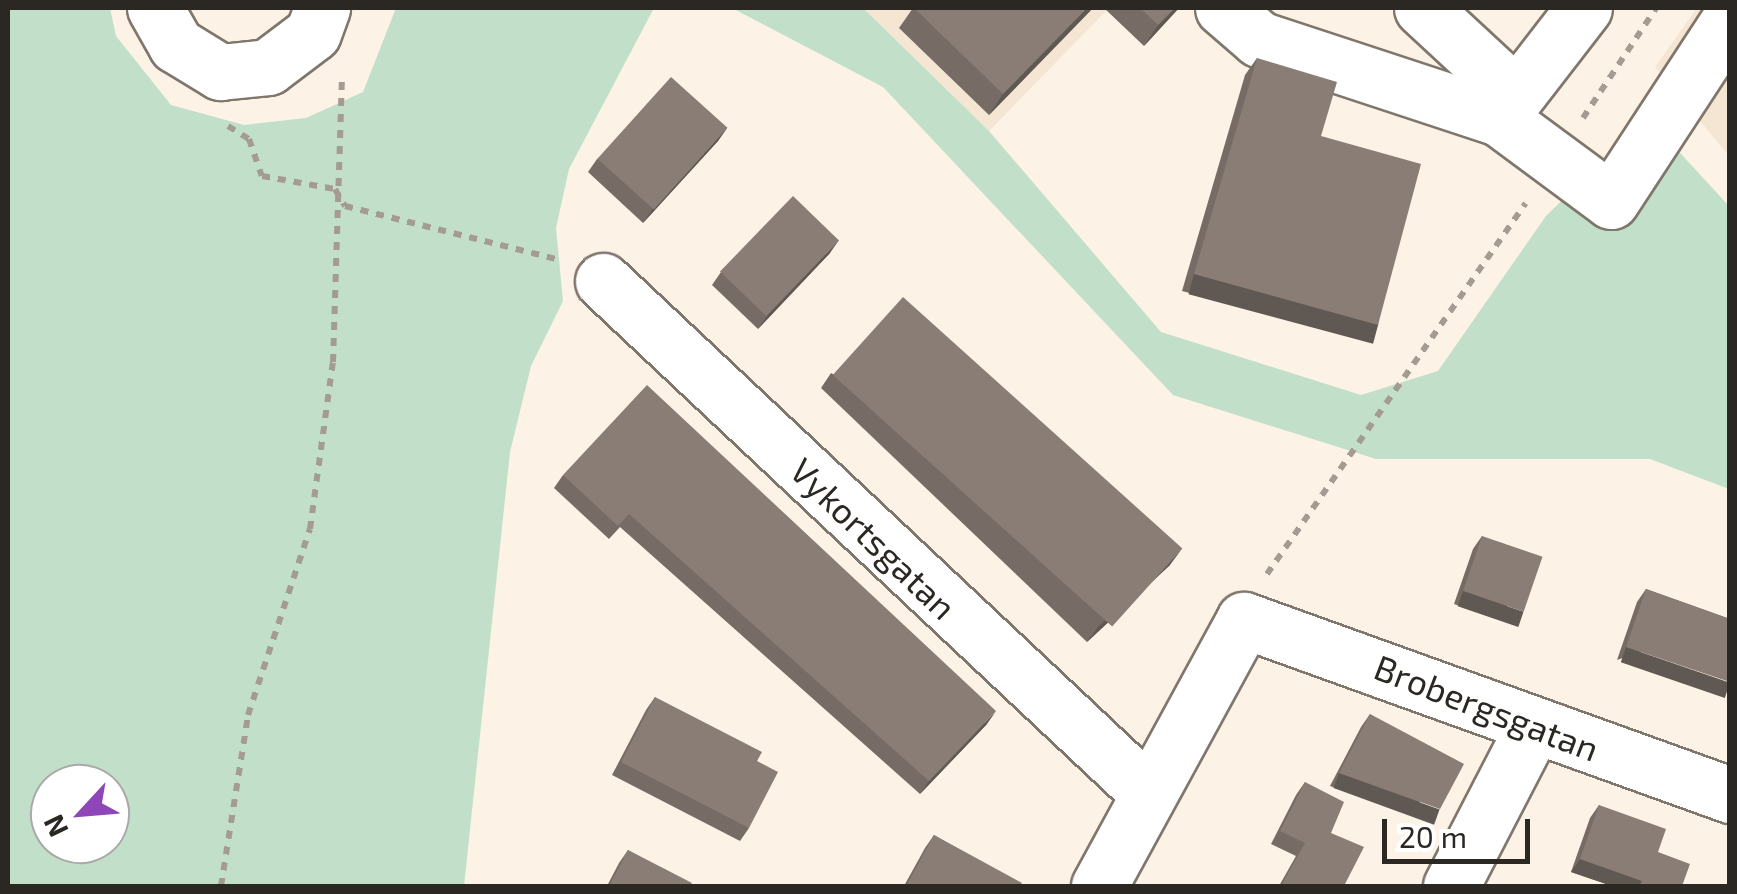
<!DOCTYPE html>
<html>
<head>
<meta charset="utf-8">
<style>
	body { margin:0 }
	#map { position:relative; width:1737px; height:894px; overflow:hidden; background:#fdf2e6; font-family:"Exo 2",sans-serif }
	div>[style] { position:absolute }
	.built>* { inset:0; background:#f5e5d3 }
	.green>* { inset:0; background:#c1dfc9 }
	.path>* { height:6px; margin-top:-3px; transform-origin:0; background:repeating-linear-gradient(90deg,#a49c93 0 8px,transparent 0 16px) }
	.roads { filter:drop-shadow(2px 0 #80776c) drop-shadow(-2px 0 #80776c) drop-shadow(0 2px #80776c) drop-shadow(0 -2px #80776c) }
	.minor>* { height:55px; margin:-27.5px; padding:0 27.5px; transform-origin:27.5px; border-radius:27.5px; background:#fff }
	.wall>* { inset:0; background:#766c65 }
	.shaded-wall>* { inset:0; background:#605852; transform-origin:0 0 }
	.building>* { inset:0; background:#897d75; transform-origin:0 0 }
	span { translate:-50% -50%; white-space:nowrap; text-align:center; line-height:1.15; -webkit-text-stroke:8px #fff; paint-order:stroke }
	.street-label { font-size:35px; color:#2b2723 }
	.frame { position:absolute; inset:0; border:10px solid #2b2723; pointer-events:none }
	.north { position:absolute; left:30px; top:764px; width:100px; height:100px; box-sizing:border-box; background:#fff; border:2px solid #aaa9a7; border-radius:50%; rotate:244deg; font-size:28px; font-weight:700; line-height:40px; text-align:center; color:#2b2723 }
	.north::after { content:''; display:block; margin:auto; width:35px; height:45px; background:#8e46b9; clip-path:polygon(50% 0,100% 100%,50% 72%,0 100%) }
	.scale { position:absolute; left:1382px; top:819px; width:148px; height:45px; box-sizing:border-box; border:5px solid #2b2723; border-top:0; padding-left:12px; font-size:30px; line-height:35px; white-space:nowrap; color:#2b2723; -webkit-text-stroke:8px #fff; paint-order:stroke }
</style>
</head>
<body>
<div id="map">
	<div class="built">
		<i style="clip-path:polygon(863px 8px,1109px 8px,989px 131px)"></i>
		<i style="clip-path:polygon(1697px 8px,1729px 8px,1729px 156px,1655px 67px)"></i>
	</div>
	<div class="green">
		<i style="clip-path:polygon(evenodd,8px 8px,110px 8px,116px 36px,171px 105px,244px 125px,306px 118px,363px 92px,396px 8px,654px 8px,569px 169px,556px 228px,563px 301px,531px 366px,510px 452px,464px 886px,8px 886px,8px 8px,50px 784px,110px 784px,110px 844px,50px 844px,50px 784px)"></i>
		<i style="clip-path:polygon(732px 8px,863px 8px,989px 131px,1161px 332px,1361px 395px,1438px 371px,1546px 216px,1647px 117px,1729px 206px,1729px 489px,1650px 459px,1376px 459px,1173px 395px,883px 87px)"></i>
	</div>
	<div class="path">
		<i style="left:1583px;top:118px;width:132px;rotate:-56.4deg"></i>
		<i style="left:228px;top:126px;width:25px;rotate:32deg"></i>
		<i style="left:249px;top:139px;width:39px;rotate:71deg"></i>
		<i style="left:262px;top:176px;width:74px;rotate:10.1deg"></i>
		<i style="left:335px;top:189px;width:20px;rotate:60deg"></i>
		<i style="left:345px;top:206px;width:218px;rotate:14.1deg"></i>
		<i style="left:1267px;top:574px;width:452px;rotate:-55.1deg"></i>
		<i style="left:221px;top:886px;width:173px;rotate:-81deg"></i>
		<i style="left:248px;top:715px;width:196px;rotate:-71.6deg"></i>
		<i style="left:310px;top:529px;width:169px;rotate:-82.2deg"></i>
		<i style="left:333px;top:362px;width:284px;rotate:-88.2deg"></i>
	</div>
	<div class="roads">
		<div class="minor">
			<i style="left:155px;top:8px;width:43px;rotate:60.4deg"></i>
			<i style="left:176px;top:45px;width:52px;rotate:31.5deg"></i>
			<i style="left:220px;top:72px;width:48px;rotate:-5.9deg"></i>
			<i style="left:268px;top:67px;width:56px;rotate:-37.1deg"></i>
			<i style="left:313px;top:33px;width:27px;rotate:-70deg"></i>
			<i style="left:1223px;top:8px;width:48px;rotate:40.7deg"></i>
			<i style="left:1259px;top:39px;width:253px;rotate:18.2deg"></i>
			<i style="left:1499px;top:118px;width:139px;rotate:36.5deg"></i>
			<i style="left:1611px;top:201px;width:217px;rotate:-56.8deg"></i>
			<i style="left:1422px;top:8px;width:128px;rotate:42.8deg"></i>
			<i style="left:1499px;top:118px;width:139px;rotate:-52.3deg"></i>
			<i style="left:603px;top:281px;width:746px;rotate:43.21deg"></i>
			<i style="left:1099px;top:886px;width:303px;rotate:-61.4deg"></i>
			<i style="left:1244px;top:620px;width:517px;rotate:19.8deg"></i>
			<i style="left:1451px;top:886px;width:177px;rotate:-62.7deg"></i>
		</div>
	</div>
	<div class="wall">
		<i style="clip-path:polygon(913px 8px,1093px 8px,989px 115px,899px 28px)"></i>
		<i style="clip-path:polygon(1104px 8px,1179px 8px,1144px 46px)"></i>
		<i style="clip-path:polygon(1257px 58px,1321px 136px,1378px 325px,1366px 341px,1182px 291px,1245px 75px)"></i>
		<i style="clip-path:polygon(727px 128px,718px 141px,643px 223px,588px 172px,597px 159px)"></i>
		<i style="clip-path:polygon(830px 253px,758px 329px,712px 285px,721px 272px)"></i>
		<i style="clip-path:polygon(831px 373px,1170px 565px,1087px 642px,821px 388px)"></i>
		<i style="clip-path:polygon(563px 475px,987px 724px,920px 794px,620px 527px,609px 539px,554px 488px)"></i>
		<i style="clip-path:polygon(1482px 536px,1514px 625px,1454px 604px,1473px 549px)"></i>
		<i style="clip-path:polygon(1646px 589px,1730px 619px,1617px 660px,1637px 602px)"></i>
		<i style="clip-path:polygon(655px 697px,749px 828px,740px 841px,612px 775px,646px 710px)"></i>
		<i style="clip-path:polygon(1370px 714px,1431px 822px,1330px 786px,1361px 727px)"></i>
		<i style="clip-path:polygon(1305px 782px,1331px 833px,1344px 886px,1279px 886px,1296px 856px,1271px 844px,1296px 795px)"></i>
		<i style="clip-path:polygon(1599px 805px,1658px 852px,1682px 886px,1612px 886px,1571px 872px,1590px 818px)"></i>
		<i style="clip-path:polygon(934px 835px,1020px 886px,904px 886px,925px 848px)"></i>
		<i style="clip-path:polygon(628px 850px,690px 886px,607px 886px,619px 863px)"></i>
	</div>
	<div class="shaded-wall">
		<i style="clip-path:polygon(1087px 8px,1093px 8px,989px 115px,1003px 94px)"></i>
		<i style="clip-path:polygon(1175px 8px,1179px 8px,1144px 46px,1158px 25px)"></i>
		<i style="clip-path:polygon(727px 128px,718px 141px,643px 223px,652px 210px)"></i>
		<i style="clip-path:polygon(839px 240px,830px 253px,758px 329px,767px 316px)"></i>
		<i style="left:1194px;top:274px;width:191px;height:21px;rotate:15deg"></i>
		<i style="clip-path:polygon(1181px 550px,1170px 565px,1087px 642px,1098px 627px)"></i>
		<i style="left:1463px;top:591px;width:64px;height:16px;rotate:19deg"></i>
		<i style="left:1626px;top:647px;width:110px;height:16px;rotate:19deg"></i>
		<i style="clip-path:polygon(996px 711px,987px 724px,920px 794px,929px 781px)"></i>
		<i style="left:1339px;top:773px;width:107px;height:16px;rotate:20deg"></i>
		<i style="clip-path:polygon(1580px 859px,1642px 881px,1638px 886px,1612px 886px,1571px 872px)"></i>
	</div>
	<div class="building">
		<i style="clip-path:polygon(914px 8px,1087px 8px,1003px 94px)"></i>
		<i style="clip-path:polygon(1140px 8px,1175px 8px,1158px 25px)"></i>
		<i style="clip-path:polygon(1257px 58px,1337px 82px,1321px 136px,1421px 164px,1378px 325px,1194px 274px)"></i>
		<i style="left:671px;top:77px;width:76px;height:110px;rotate:42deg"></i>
		<i style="left:793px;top:196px;width:64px;height:105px;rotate:44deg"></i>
		<i style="left:903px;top:297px;width:376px;height:105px;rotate:42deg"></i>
		<i style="clip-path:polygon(647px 385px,996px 711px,929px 781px,629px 514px,618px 526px,563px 475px)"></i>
		<i style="left:1482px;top:536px;width:64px;height:58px;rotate:19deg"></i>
		<i style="clip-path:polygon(1646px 589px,1730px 619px,1730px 682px,1626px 647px)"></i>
		<i style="clip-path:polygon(655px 697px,762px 752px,757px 761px,778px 772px,749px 828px,621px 762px)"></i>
		<i style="clip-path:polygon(1370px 714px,1464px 764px,1440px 809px,1339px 773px)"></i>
		<i style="clip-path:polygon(1305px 782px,1344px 802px,1331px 833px,1364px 847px,1344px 886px,1281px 886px,1305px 843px,1280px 831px)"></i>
		<i style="clip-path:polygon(1599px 805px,1666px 829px,1658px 852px,1690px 864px,1682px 886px,1640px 886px,1642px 881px,1580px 859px)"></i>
		<i style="clip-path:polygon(934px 835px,1022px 883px,1020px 886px,906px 886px)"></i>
		<i style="clip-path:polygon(628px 850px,692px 883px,690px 886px,609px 886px)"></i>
	</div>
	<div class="street-label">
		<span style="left:874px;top:538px;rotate:44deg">Vykortsgatan</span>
		<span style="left:1487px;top:707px;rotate:21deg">Brobergsgatan</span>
	</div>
	<div class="frame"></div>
	<div class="north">N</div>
	<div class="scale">20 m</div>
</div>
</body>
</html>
